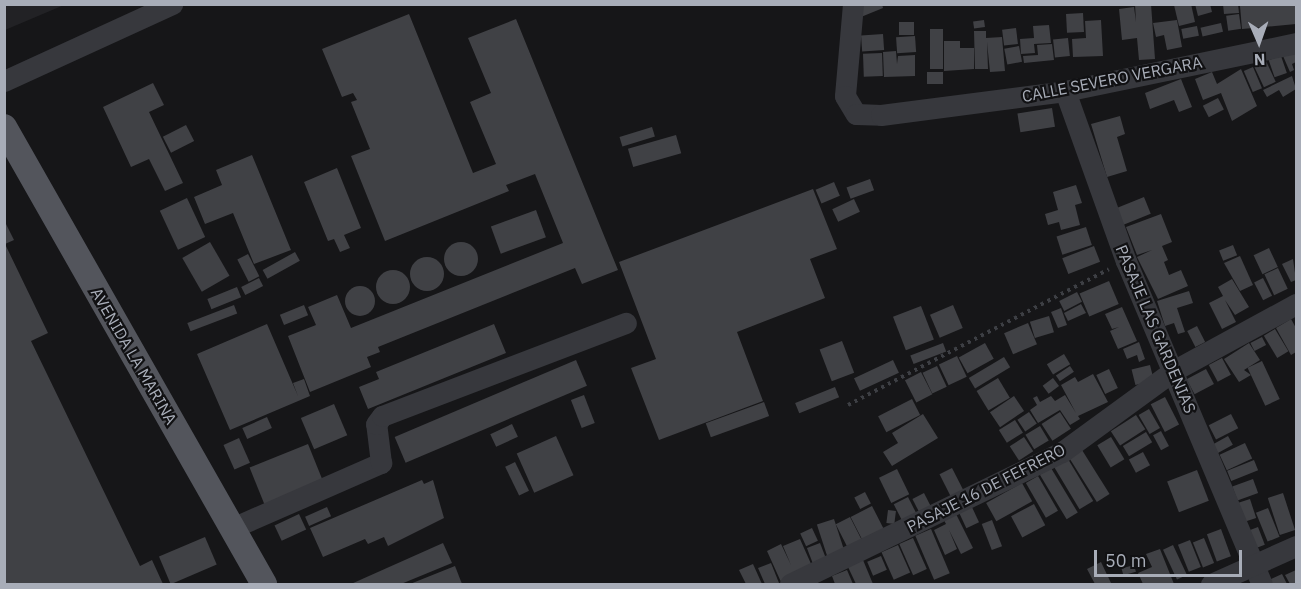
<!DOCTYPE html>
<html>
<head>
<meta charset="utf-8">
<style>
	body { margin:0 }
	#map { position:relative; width:1301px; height:589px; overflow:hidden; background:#161618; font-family:"IBM Plex Sans",sans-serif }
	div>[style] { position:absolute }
	.built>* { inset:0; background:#222225 }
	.building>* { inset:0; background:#404145; transform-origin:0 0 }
	.round { border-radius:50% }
	.path>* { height:4px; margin-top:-2px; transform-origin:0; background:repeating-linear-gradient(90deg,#3d3f44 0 3px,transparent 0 7.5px) }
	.minor>* { height:21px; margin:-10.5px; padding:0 10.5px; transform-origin:10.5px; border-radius:10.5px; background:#37383d }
	.major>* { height:26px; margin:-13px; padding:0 13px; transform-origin:13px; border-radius:13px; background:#53555c }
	span { translate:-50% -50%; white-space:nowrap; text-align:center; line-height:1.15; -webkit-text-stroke:4.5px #111113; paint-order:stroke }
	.street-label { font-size:16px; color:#a8adb8 }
	.frame { position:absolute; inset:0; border:6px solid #a8adb8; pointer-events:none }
	.north { position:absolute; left:1229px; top:12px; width:60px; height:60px; -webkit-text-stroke:4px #111113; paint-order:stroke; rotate:178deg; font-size:16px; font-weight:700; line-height:24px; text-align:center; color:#a8adb8 }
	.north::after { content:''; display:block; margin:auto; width:21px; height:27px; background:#a8adb8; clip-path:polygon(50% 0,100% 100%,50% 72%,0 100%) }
	.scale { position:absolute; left:1094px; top:550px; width:148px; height:27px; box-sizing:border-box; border:3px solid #a8adb8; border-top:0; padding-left:8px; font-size:18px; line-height:21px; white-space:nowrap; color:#a8adb8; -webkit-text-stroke:4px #111113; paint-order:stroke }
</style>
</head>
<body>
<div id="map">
	<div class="built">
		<i style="clip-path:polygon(5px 4px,64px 4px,64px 5px,5px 30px)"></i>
	</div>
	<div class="building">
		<i style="clip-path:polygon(857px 4px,882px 4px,883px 8px,861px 17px)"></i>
		<i style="clip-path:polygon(1135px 4px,1151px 4px,1155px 59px,1139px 60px,1137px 38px,1122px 40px,1119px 9px,1134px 7px,1136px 22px)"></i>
		<i style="clip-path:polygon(1191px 4px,1195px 22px,1179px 26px,1174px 5px)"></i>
		<i style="clip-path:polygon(1195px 4px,1210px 4px,1212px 12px,1198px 16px)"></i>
		<i style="clip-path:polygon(1223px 4px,1238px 4px,1239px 13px,1224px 14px)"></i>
		<i style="clip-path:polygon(1295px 4px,1296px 24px,1242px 29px,1240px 6px)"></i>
		<i style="left:1083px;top:13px;width:19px;height:17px;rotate:87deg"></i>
		<i style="clip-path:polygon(409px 14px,473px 173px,496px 164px,470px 102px,491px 93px,468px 38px,516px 19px,618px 270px,582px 284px,575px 268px,378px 347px,380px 352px,367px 357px,371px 367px,310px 392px,288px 336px,316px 325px,308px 307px,337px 295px,351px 328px,563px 243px,535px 174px,506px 185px,509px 191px,385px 241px,351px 156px,370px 149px,351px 102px,357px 100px,353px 93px,342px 97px,322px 49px)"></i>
		<i style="left:1239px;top:14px;width:15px;height:13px;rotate:82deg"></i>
		<i style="left:984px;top:20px;width:7px;height:11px;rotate:82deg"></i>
		<i style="clip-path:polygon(1101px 20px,1103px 56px,1073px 57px,1072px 39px,1086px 38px,1085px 21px)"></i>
		<i style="clip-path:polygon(1177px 20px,1182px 47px,1167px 50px,1164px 35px,1156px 37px,1153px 23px)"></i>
		<i style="left:899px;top:22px;width:15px;height:13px"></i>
		<i style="left:1221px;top:23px;width:9px;height:21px;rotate:77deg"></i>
		<i style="clip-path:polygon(1049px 25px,1051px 43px,1034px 44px,1035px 53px,1021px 54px,1020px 39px,1034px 38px,1033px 26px)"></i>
		<i style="left:1197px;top:26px;width:10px;height:16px;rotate:79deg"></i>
		<i style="left:1016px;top:28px;width:16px;height:14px;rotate:83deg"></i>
		<i style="left:930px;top:29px;width:13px;height:40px"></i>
		<i style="clip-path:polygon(974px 31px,986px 31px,986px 38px,1002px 37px,1005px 71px,990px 72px,987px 42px,988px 69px,975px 69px)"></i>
		<i style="left:883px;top:34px;width:16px;height:22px;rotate:86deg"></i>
		<i style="left:915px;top:36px;width:16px;height:19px;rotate:86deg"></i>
		<i style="left:1068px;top:38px;width:18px;height:15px;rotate:84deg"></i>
		<i style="clip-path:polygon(944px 41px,960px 41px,960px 48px,974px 48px,974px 69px,944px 71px)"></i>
		<i style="clip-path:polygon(1052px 44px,1054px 60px,1024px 63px,1023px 56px,1038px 55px,1037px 45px)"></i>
		<i style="left:1019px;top:46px;width:16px;height:15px;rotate:79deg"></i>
		<i style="clip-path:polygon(1296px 50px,1296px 62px,1292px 64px,1294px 70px,1290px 72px,1283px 56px)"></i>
		<i style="clip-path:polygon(896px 51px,897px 64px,898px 56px,915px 55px,915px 76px,884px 77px,883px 52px)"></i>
		<i style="left:882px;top:53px;width:23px;height:19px;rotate:88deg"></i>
		<i style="left:1281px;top:56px;width:18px;height:13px;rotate:71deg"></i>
		<i style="left:1266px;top:61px;width:23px;height:13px;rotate:65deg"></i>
		<i style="left:1253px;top:67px;width:23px;height:10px;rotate:67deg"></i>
		<i style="clip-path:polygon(1241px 69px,1257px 106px,1232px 121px,1221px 93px,1203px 100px,1195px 79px,1212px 72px,1217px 84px)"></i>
		<i style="left:927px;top:72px;width:16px;height:12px"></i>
		<i style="clip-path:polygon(1292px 76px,1296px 89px,1283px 97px,1279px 90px,1267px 97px,1263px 90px)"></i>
		<i style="clip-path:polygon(1181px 79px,1192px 107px,1179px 112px,1174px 100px,1150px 109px,1145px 93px)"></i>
		<i style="clip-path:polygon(153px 83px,164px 105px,149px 112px,183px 183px,165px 191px,149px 159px,131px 167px,103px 107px)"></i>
		<i style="left:1218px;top:98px;width:13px;height:17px;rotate:63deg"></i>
		<i style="left:1052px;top:108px;width:19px;height:35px;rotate:81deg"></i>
		<i style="clip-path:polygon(1120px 116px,1125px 134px,1117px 137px,1127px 171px,1107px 177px,1091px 124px)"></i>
		<i style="left:186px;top:125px;width:18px;height:26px;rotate:63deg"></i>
		<i style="left:652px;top:127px;width:10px;height:34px;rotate:73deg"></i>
		<i style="left:676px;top:135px;width:19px;height:50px;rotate:74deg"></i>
		<i style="clip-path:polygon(252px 155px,291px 250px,254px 264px,233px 213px,205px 224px,194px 197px,222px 185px,216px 170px)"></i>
		<i style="clip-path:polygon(337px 168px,361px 228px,344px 235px,350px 248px,340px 252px,334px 239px,328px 241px,304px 182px)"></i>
		<i style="left:870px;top:179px;width:12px;height:25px;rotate:70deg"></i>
		<i style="left:834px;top:182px;width:15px;height:20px;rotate:67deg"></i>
		<i style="clip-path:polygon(1076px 185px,1082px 203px,1075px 205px,1080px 225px,1061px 230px,1059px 222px,1048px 225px,1045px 214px,1058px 210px,1053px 192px)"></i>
		<i style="clip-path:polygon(813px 189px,837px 249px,810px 259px,825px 298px,737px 332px,763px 401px,659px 440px,631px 368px,656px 359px,619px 262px)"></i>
		<i style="left:1144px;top:197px;width:18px;height:30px;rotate:68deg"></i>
		<i style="left:187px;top:198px;width:43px;height:30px;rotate:65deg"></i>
		<i style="left:854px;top:199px;width:14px;height:24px;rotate:65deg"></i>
		<i style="left:536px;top:210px;width:29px;height:48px;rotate:70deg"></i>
		<i style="clip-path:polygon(1161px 214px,1172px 242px,1162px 246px,1168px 260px,1164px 262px,1169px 275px,1181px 270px,1188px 286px,1158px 299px,1137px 257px,1152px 250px,1137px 255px,1126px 227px)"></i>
		<i style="clip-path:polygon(4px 220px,14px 240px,5px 244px,48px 333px,31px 341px,140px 566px,152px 560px,163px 584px,4px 584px)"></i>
		<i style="left:1086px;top:227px;width:19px;height:31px;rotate:72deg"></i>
		<i style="left:210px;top:242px;width:39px;height:32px;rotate:60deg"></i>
		<i class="round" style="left:444px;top:242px;width:34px;height:34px"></i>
		<i style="left:1233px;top:245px;width:11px;height:15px;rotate:68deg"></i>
		<i style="left:1094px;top:246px;width:17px;height:34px;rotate:69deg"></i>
		<i style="left:1269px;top:248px;width:21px;height:17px;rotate:65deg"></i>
		<i style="left:295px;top:252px;width:10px;height:37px;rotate:61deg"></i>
		<i style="left:248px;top:254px;width:25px;height:12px;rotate:63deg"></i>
		<i style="clip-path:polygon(1240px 256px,1253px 285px,1240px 291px,1224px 263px)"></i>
		<i class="round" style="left:410px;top:257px;width:34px;height:34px"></i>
		<i style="clip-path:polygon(1293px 259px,1296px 280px,1291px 282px,1282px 264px)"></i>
		<i style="left:1278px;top:268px;width:23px;height:15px;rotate:65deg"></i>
		<i class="round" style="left:376px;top:270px;width:34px;height:34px"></i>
		<i style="left:259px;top:278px;width:9px;height:20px;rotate:63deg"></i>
		<i style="left:1263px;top:278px;width:20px;height:10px;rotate:63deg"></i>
		<i style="clip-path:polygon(1232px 279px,1249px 307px,1235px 315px,1225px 300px,1236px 322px,1222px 329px,1209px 303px,1223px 296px,1218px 287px)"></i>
		<i style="left:1109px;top:281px;width:25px;height:32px;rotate:67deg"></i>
		<i class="round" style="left:345px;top:286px;width:30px;height:30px"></i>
		<i style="left:237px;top:287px;width:11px;height:32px;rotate:68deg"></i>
		<i style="clip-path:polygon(1189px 291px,1193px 303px,1177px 308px,1185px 332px,1178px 334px,1174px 323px,1165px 326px,1157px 301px)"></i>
		<i style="left:1077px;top:292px;width:11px;height:20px;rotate:63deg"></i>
		<i style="clip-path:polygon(1081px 304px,1086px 313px,1068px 321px,1064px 313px)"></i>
		<i style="left:234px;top:305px;width:9px;height:50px;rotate:69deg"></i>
		<i style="left:304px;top:305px;width:11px;height:26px;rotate:68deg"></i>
		<i style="left:953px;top:305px;width:25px;height:25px;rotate:67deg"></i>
		<i style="left:921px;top:306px;width:36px;height:30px;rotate:69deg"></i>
		<i style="clip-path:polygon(1122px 307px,1137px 341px,1118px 349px,1110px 331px,1119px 327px,1112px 329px,1105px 314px)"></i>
		<i style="clip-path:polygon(1061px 308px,1067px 325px,1058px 328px,1051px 312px)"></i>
		<i style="left:1049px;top:316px;width:17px;height:20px;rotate:73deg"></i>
		<i style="clip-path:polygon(1291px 319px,1296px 328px,1296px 352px,1291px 355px,1276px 328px)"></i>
		<i style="left:1028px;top:323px;width:23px;height:26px;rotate:67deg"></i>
		<i style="clip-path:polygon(267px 324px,298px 396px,293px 383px,304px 379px,310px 396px,230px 430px,197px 354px)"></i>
		<i style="clip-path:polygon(494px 324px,506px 353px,368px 409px,359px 387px,379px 379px,376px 372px)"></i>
		<i style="left:1197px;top:326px;width:18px;height:11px;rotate:63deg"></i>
		<i style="left:1275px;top:329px;width:26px;height:13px;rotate:59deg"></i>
		<i style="left:1262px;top:337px;width:9px;height:13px;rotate:63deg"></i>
		<i style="left:842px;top:341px;width:34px;height:24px;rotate:69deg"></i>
		<i style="clip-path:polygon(1139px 342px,1145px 359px,1139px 362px,1137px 355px,1127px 359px,1123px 349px)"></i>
		<i style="left:943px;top:343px;width:9px;height:35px;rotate:69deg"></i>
		<i style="left:985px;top:343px;width:18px;height:30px;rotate:61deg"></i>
		<i style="clip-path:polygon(1249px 343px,1260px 360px,1244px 370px,1251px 375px,1239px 382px,1224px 359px)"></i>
		<i style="left:1064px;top:354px;width:12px;height:20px;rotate:59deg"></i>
		<i style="left:957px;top:356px;width:23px;height:20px;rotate:65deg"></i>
		<i style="left:1004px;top:357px;width:12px;height:41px;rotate:59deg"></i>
		<i style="left:1222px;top:358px;width:19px;height:15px;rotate:62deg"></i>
		<i style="left:576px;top:360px;width:28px;height:197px;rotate:67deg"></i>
		<i style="left:893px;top:360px;width:14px;height:43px;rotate:65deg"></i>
		<i style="left:1262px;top:361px;width:42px;height:16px;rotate:65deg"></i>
		<i style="left:1150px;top:365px;width:16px;height:19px;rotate:76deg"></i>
		<i style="left:937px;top:366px;width:23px;height:16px;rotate:65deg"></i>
		<i style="left:1070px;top:366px;width:7px;height:17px;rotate:56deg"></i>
		<i style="left:1109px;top:369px;width:21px;height:14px;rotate:65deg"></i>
		<i style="left:1206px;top:369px;width:17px;height:22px;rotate:62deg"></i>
		<i style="left:921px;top:372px;width:25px;height:18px;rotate:63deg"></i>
		<i style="clip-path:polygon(1093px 374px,1108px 402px,1078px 416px,1080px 419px,1070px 425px,1060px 410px,1038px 423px,1030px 410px,1037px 405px,1033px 398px,1037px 396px,1040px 402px,1051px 396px,1055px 401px,1065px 395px,1076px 413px,1061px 385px,1075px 377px,1078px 382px)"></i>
		<i style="left:998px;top:378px;width:23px;height:25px;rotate:59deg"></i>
		<i style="left:1053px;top:378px;width:10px;height:13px;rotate:53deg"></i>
		<i style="left:835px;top:387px;width:11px;height:43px;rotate:68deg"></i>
		<i style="left:584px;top:395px;width:30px;height:14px;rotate:69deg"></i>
		<i style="left:1014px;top:396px;width:18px;height:29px;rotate:56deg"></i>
		<i style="left:1165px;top:397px;width:31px;height:16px;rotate:63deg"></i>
		<i style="left:912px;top:399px;width:18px;height:38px;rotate:63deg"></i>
		<i style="left:764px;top:402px;width:15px;height:62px;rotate:70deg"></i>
		<i style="left:334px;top:404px;width:34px;height:36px;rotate:67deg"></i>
		<i style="left:1149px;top:409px;width:22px;height:12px;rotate:60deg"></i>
		<i style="left:1029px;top:412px;width:14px;height:14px;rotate:56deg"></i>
		<i style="left:1060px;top:412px;width:20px;height:22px;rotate:57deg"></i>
		<i style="clip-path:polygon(923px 414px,938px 438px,892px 466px,883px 452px,898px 443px,892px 433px)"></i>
		<i style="left:1231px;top:414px;width:16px;height:25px;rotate:63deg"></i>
		<i style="left:1136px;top:415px;width:17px;height:30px;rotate:57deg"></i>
		<i style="left:267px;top:417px;width:12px;height:27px;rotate:66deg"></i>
		<i style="left:1015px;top:420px;width:15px;height:19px;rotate:58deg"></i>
		<i style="left:512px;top:424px;width:14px;height:24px;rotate:65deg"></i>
		<i style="left:1040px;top:426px;width:17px;height:17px;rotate:59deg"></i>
		<i style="left:1161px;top:431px;width:17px;height:9px;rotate:62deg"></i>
		<i style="left:1146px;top:432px;width:12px;height:27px;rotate:59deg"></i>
		<i style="left:556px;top:436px;width:43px;height:43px;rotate:66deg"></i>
		<i style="left:1228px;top:436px;width:10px;height:17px;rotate:61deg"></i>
		<i style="left:1024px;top:437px;width:17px;height:17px;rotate:57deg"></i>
		<i style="left:1111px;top:437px;width:26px;height:16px;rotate:59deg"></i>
		<i style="left:239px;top:438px;width:27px;height:17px;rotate:66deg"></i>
		<i style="left:1245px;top:443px;width:17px;height:28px;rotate:65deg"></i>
		<i style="left:308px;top:444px;width:42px;height:63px;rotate:68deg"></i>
		<i style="left:1082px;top:450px;width:52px;height:15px;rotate:58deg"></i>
		<i style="left:1143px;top:452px;width:15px;height:16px;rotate:62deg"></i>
		<i style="left:1068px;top:459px;width:49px;height:16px;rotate:59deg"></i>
		<i style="left:1254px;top:460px;width:11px;height:29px;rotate:68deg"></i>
		<i style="left:515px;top:462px;width:32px;height:11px;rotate:64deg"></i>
		<i style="left:952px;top:468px;width:29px;height:14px;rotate:63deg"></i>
		<i style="left:1051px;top:468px;width:52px;height:13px;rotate:59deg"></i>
		<i style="left:897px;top:469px;width:28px;height:20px;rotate:64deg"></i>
		<i style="left:1197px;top:470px;width:33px;height:32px;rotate:69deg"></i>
		<i style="left:1038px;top:476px;width:40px;height:14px;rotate:60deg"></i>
		<i style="left:1253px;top:479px;width:15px;height:22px;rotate:70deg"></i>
		<i style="clip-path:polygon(422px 480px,424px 484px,433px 480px,444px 518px,388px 546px,384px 537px,368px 544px,365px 539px,323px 557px,310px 528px)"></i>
		<i style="left:1022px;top:483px;width:21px;height:41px;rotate:61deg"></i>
		<i style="left:865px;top:492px;width:13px;height:12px;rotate:63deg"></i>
		<i style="left:924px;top:493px;width:20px;height:13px;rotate:63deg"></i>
		<i style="left:1283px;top:493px;width:39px;height:16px;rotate:72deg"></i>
		<i style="left:908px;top:497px;width:20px;height:16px;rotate:63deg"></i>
		<i style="left:1250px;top:499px;width:20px;height:13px;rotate:72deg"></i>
		<i style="left:1034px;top:504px;width:24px;height:26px;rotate:62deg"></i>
		<i style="left:971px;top:505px;width:19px;height:14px;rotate:65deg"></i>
		<i style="left:872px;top:506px;width:29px;height:24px;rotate:63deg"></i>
		<i style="left:327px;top:507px;width:10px;height:24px;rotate:66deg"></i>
		<i style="left:1268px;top:508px;width:31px;height:13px;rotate:68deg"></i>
		<i style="left:888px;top:510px;width:8px;height:13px;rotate:7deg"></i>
		<i style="clip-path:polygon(955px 512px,973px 548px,961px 554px,949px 530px,957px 549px,945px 555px,934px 530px,946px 524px,943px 518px)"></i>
		<i style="left:299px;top:514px;width:17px;height:27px;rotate:65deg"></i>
		<i style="left:850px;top:517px;width:29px;height:16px;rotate:63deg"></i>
		<i style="left:834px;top:519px;width:35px;height:18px;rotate:72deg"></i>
		<i style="left:992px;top:520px;width:28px;height:11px;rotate:69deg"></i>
		<i style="left:1258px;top:527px;width:19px;height:12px;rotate:69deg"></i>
		<i style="left:812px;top:528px;width:14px;height:13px;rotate:65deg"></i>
		<i style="left:931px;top:529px;width:48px;height:17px;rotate:67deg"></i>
		<i style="left:1221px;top:529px;width:29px;height:15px;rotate:70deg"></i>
		<i style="left:205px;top:537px;width:30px;height:50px;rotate:67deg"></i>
		<i style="left:913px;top:538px;width:34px;height:15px;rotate:66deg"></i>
		<i style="left:1204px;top:538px;width:27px;height:12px;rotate:68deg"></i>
		<i style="clip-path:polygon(800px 539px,812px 566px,781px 582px,767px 551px,781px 544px,791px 565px,783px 546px)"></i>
		<i style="left:1190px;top:540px;width:29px;height:13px;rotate:68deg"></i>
		<i style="clip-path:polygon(443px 543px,452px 563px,401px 584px,351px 584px)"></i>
		<i style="left:820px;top:543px;width:17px;height:14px;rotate:69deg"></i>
		<i style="left:898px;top:545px;width:30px;height:18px;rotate:66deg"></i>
		<i style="left:1173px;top:545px;width:33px;height:11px;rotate:65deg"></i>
		<i style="clip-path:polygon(1160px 549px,1174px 584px,1143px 584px,1138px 573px,1152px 567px,1146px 554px)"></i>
		<i style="left:881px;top:556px;width:15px;height:15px;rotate:67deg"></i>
		<i style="clip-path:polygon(863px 560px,873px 584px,856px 584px,848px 567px)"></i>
		<i style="clip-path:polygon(1101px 562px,1111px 583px,1108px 584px,1095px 584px,1087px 569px)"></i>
		<i style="clip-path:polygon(771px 563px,779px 583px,776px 584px,765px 584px,758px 568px)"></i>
		<i style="clip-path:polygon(753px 564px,762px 584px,746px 584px,739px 570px)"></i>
		<i style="left:1134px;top:565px;width:7px;height:13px;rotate:74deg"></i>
		<i style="clip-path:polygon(455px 566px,462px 584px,410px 584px)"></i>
		<i style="clip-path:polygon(847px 570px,853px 584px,835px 584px,832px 576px)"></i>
		<i style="clip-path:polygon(1296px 570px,1296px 584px,1290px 584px,1285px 575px)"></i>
		<i style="clip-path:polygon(1282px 574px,1287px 584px,1268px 584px,1267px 581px)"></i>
	</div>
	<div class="path">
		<i style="left:848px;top:405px;width:294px;rotate:-27.5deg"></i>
	</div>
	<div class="minor">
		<i style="left:853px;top:4px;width:92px;rotate:95deg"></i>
		<i style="left:845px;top:96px;width:21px;rotate:59deg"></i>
		<i style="left:856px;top:114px;width:25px;rotate:2deg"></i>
		<i style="left:881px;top:115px;width:186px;rotate:-7.4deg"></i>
		<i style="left:1065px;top:91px;width:236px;rotate:-11.7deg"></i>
		<i style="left:4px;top:81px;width:185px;rotate:-24.6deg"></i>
		<i style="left:1065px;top:91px;width:181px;rotate:70.3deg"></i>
		<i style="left:1126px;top:261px;width:350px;rotate:67.2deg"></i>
		<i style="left:232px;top:528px;width:163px;rotate:-23.6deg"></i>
		<i style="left:381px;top:463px;width:39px;rotate:-97deg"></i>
		<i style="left:376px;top:424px;width:10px;rotate:-53deg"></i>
		<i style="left:382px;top:416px;width:261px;rotate:-20.9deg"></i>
		<i style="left:790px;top:584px;width:302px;rotate:-25.9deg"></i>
		<i style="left:1062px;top:452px;width:137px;rotate:-36.1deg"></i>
		<i style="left:1173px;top:371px;width:140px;rotate:-28.6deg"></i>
		<i style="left:1211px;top:584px;width:93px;rotate:-24.1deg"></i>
	</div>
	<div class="major">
		<i style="left:4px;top:127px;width:526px;rotate:60.36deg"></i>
	</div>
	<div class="street-label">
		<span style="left:1112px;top:79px;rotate:-11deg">CALLE SEVERO VERGARA</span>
		<span style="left:1156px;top:329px;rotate:67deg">PASAJE LAS GARDENIAS</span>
		<span style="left:134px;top:356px;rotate:60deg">AVENIDA LA MARINA</span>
		<span style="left:986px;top:488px;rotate:-27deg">PASAJE 16 DE FEFRERO</span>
	</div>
	<div class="frame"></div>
	<div class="north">N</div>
	<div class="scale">50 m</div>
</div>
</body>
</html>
